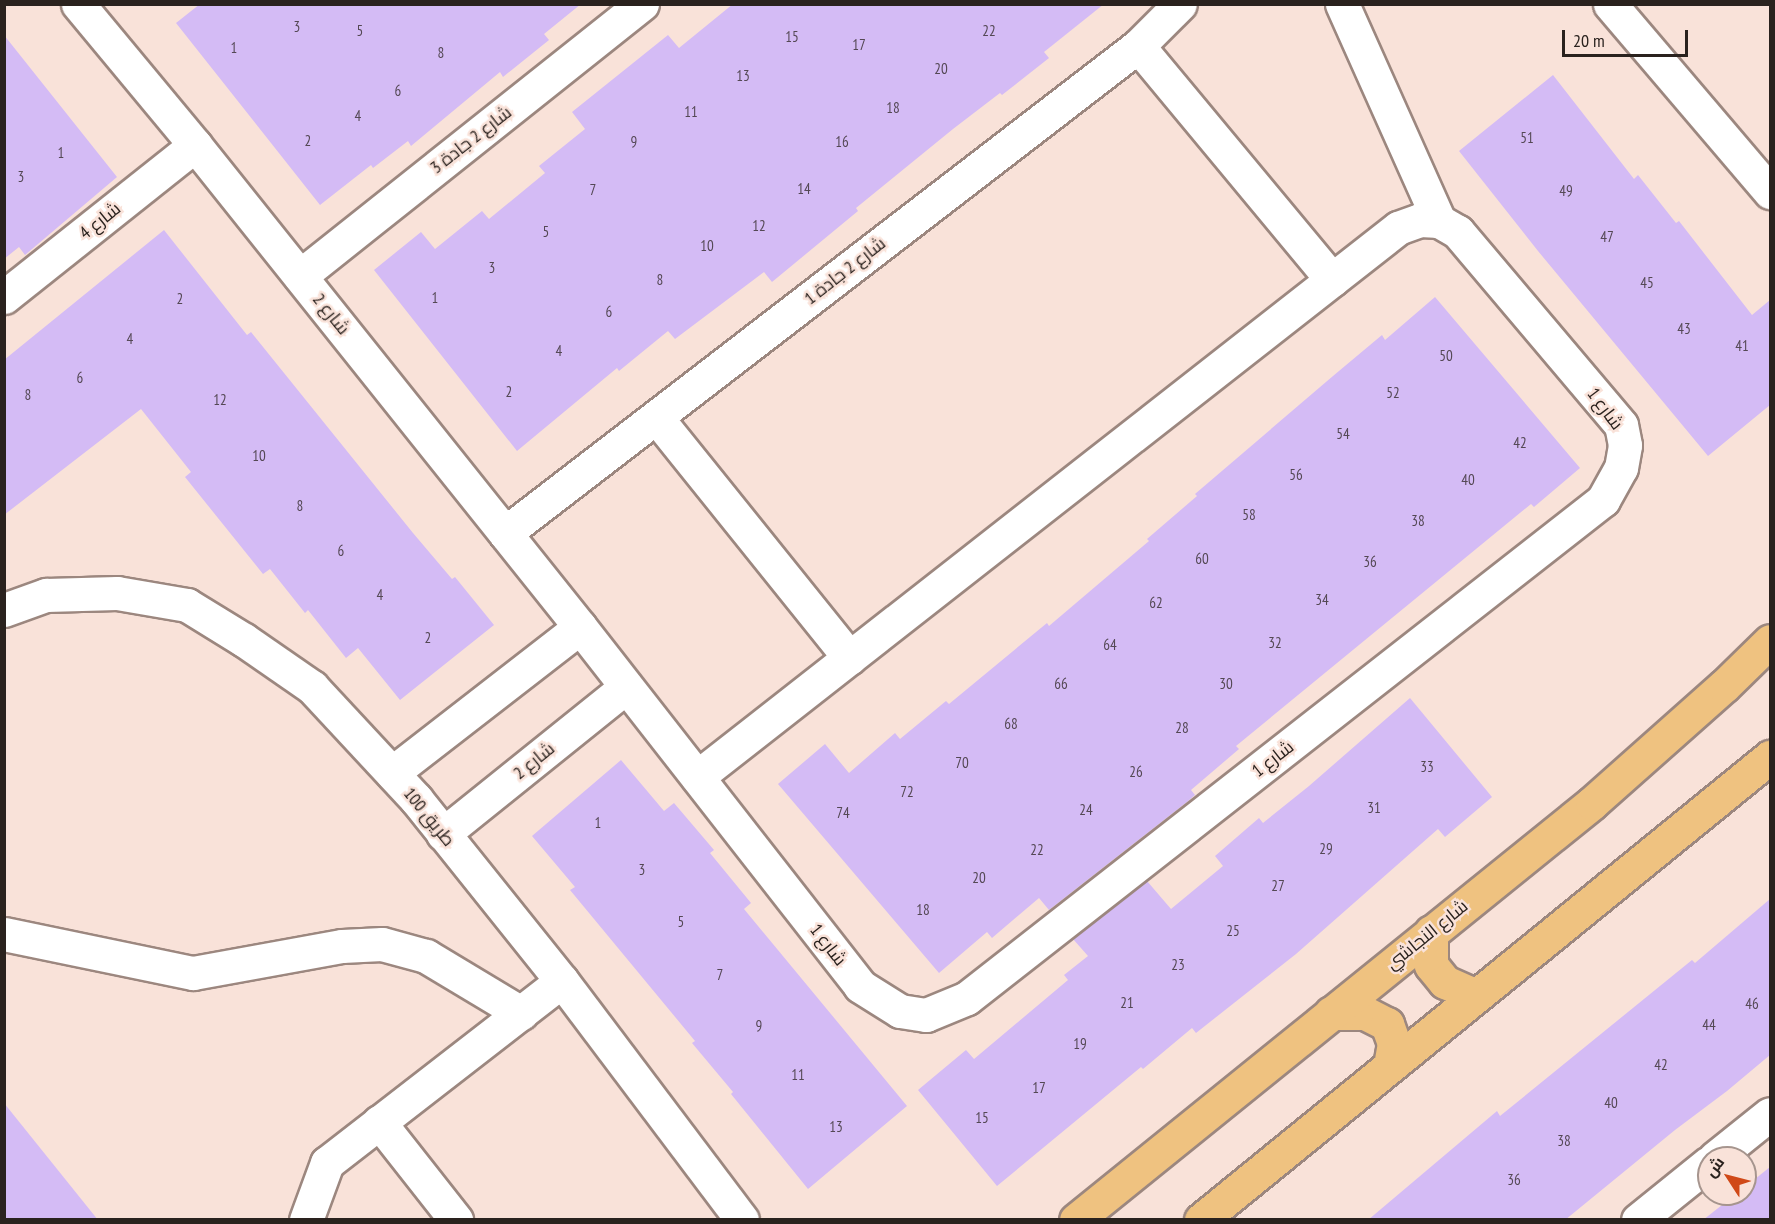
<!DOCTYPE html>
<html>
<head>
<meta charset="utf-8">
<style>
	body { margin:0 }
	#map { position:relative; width:1775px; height:1224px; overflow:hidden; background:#f9e2d9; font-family:"PT Sans Narrow",Cairo,sans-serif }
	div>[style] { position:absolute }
	.building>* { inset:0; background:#d4bbf5 }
	.roads { filter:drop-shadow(2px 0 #9c877f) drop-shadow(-2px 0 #9c877f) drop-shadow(0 2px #9c877f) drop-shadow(0 -2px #9c877f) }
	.minor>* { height:33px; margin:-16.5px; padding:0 16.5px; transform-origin:16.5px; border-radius:16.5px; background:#fff }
	.major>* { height:33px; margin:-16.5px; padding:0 16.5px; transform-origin:16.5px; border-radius:16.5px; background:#efc280 }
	span { translate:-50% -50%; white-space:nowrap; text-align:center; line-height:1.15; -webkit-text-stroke:5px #f9e2d9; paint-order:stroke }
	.number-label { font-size:15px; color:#544854 }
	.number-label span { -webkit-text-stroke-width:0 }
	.street-label { font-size:18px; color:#2a221e }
	.frame { position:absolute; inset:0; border:6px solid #2a221e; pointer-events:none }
	.north { position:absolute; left:1697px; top:1146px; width:60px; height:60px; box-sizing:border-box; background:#f9e2d9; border:2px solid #a6958e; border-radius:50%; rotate:306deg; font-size:16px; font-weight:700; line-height:24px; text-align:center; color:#2a221e }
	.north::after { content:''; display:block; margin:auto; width:21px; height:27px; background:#d04918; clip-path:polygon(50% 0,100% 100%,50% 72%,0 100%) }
	.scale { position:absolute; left:1562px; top:30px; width:126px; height:27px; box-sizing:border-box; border:3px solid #2a221e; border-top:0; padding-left:8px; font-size:18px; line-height:21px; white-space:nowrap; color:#2a221e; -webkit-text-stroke:4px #f9e2d9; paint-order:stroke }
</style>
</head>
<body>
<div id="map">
	<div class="building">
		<i style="clip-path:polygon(200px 4px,581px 4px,544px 34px,549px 40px,503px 77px,500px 72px,411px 146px,408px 141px,373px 168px,371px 165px,320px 205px,176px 23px)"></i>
		<i style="clip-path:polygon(733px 4px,1104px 4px,1044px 52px,1049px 58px,1002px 95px,1000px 93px,953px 129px,856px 208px,858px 211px,772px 282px,764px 272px,675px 339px,668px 331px,619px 371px,617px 368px,517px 451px,374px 270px,421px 232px,435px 249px,482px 211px,489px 219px,545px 173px,539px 166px,585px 129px,572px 112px,668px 35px,679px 48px)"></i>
		<i style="clip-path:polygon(4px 35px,117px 177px,25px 255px,19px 247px,4px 259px)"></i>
		<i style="clip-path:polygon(1553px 75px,1634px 179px,1638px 175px,1676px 223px,1679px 221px,1752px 315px,1770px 300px,1770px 405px,1708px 456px,1538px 251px,1459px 151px)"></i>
		<i style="clip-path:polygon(164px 230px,247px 335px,251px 332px,413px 533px,452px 579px,455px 577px,494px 625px,400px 700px,358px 648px,346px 658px,308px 610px,305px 613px,270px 569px,263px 574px,185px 477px,191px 472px,141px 409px,4px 515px,4px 360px)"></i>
		<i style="clip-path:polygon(1435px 297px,1580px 468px,1534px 507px,1531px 504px,1236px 746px,1239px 749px,1191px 790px,1195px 795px,1187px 802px,1049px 910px,1039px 898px,992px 938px,987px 932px,939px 973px,778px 784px,825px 744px,849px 773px,895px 733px,900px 739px,946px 701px,949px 704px,1047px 623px,1049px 626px,1149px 541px,1147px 539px,1197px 496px,1195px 494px,1333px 376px,1382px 335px,1385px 340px)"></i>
		<i style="clip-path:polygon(1410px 698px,1492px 797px,1445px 837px,1438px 829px,1296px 954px,1196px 1033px,1192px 1028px,1143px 1069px,1141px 1067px,997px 1186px,918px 1090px,966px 1050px,974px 1059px,1068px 980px,1064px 975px,1088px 956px,1073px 939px,1147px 881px,1171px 909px,1223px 866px,1215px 856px,1259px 818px,1263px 823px,1309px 786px)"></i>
		<i style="clip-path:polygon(621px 760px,664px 811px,674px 803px,714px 850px,710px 853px,751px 903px,744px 909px,907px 1106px,808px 1189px,731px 1094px,733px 1092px,692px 1043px,695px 1041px,570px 890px,575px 887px,532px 836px)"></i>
		<i style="clip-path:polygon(1770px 899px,1770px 1055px,1727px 1091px,1675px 1130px,1565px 1220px,1368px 1220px,1497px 1111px,1500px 1116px,1692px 960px,1695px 963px)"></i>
		<i style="clip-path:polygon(4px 1103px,98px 1220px,4px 1220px)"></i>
		<i style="clip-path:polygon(1770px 1167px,1770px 1220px,1703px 1220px,1736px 1194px,1745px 1194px,1745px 1187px)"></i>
	</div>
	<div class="roads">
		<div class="minor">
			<i style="left:78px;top:4px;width:183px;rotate:50.3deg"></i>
			<i style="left:195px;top:145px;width:617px;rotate:51.38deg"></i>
			<i style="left:580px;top:627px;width:455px;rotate:52deg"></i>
			<i style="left:860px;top:986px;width:47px;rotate:32deg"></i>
			<i style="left:900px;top:1011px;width:26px;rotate:9deg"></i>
			<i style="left:926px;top:1015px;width:44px;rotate:-22.5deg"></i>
			<i style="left:967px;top:998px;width:808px;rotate:-38.06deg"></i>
			<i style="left:1603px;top:500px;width:37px;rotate:-61deg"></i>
			<i style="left:1621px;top:468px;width:23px;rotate:-80deg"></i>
			<i style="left:1625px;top:445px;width:20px;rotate:-101deg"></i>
			<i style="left:1621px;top:425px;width:253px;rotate:-130.2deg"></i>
			<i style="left:1458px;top:232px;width:22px;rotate:-150deg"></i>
			<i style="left:1439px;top:221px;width:19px;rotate:-177deg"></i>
			<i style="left:1420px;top:220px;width:23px;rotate:160deg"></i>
			<i style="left:1398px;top:228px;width:890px;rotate:141.93deg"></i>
			<i style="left:1342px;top:4px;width:238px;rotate:65.9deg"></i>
			<i style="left:1610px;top:4px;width:247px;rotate:49.6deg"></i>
			<i style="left:1138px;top:46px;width:304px;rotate:50.3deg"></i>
			<i style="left:300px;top:276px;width:437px;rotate:-38.5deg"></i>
			<i style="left:4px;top:297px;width:244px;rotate:-38.5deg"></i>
			<i style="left:656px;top:417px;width:309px;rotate:51.2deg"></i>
			<i style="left:505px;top:533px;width:799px;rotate:-37.57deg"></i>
			<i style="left:1138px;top:46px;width:59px;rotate:-45deg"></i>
			<i style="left:4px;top:610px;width:45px;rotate:-19.7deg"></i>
			<i style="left:46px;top:595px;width:71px;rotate:-1.6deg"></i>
			<i style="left:117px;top:593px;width:71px;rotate:9.7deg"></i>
			<i style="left:187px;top:605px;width:67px;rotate:31.6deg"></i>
			<i style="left:244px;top:640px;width:83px;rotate:34.7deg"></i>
			<i style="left:312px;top:687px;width:153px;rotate:47.1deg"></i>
			<i style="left:416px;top:799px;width:233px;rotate:51.3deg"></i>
			<i style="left:562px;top:981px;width:299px;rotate:53deg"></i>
			<i style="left:392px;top:773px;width:238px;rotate:-37.8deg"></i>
			<i style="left:443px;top:834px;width:235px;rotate:-38.8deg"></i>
			<i style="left:4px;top:934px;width:193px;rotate:11.7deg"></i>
			<i style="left:193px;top:973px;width:151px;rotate:-10.3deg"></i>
			<i style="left:342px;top:946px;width:40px;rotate:-2.9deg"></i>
			<i style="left:382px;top:944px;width:46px;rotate:15.3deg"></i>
			<i style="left:426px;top:956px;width:111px;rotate:31deg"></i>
			<i style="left:379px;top:1122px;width:125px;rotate:51.8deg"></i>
			<i style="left:1715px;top:1158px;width:70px;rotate:-38.7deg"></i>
			<i style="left:306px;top:1220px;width:61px;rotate:-69.8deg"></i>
			<i style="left:327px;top:1163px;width:297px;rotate:-37.8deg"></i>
			<i style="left:1638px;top:1220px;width:91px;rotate:-38.8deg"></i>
		</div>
		<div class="major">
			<i style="left:1431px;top:932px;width:33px;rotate:90deg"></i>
			<i style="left:1431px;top:965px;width:22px;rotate:51deg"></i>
			<i style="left:1445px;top:982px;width:34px;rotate:24deg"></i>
			<i style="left:1331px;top:1013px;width:34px"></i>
			<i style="left:1365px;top:1013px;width:25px;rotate:27deg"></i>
			<i style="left:1387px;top:1024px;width:20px;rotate:70deg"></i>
			<i style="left:1394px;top:1043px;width:23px;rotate:100deg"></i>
			<i style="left:1076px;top:1220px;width:663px;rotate:-38.94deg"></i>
			<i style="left:1592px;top:803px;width:176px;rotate:-41.6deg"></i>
			<i style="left:1724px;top:686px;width:64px;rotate:-44.4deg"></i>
			<i style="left:1201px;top:1220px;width:734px;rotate:-39.14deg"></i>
		</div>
	</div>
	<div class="number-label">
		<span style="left:297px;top:27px">3</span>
		<span style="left:360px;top:31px">5</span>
		<span style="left:989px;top:31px">22</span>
		<span style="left:792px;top:37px">15</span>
		<span style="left:859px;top:45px">17</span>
		<span style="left:234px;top:48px">1</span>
		<span style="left:441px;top:53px">8</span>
		<span style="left:941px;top:69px">20</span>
		<span style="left:743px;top:76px">13</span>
		<span style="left:398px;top:91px">6</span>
		<span style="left:893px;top:108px">18</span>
		<span style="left:691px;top:112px">11</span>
		<span style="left:358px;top:116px">4</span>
		<span style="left:1527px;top:138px">51</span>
		<span style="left:308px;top:141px">2</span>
		<span style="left:634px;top:142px">9</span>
		<span style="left:842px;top:142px">16</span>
		<span style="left:61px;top:153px">1</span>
		<span style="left:21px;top:177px">3</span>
		<span style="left:804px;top:189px">14</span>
		<span style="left:593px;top:190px">7</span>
		<span style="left:1566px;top:191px">49</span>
		<span style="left:759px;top:226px">12</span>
		<span style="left:546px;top:232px">5</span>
		<span style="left:1607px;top:237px">47</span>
		<span style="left:707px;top:246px">10</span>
		<span style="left:492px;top:268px">3</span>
		<span style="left:660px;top:280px">8</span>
		<span style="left:1647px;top:283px">45</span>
		<span style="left:435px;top:298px">1</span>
		<span style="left:180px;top:299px">2</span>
		<span style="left:609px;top:312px">6</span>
		<span style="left:1684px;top:329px">43</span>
		<span style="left:130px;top:339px">4</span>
		<span style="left:1742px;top:346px">41</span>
		<span style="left:559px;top:351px">4</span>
		<span style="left:1446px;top:356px">50</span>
		<span style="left:80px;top:378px">6</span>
		<span style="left:509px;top:392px">2</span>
		<span style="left:1393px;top:393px">52</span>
		<span style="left:28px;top:395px">8</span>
		<span style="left:220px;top:400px">12</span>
		<span style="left:1343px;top:434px">54</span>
		<span style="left:1520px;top:443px">42</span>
		<span style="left:259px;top:456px">10</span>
		<span style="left:1296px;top:475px">56</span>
		<span style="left:1468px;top:480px">40</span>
		<span style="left:300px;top:506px">8</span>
		<span style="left:1249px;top:515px">58</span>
		<span style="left:1418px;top:521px">38</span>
		<span style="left:341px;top:551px">6</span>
		<span style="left:1202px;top:559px">60</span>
		<span style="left:1370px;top:562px">36</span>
		<span style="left:380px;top:595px">4</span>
		<span style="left:1322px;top:600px">34</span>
		<span style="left:1156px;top:603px">62</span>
		<span style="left:428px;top:638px">2</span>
		<span style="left:1275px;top:643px">32</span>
		<span style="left:1110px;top:645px">64</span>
		<span style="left:1061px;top:684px">66</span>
		<span style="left:1226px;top:684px">30</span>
		<span style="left:1011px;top:724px">68</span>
		<span style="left:1182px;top:728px">28</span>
		<span style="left:962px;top:763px">70</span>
		<span style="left:1427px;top:767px">33</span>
		<span style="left:1136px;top:772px">26</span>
		<span style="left:907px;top:792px">72</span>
		<span style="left:1374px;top:808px">31</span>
		<span style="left:1086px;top:810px">24</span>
		<span style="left:843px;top:813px">74</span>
		<span style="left:598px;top:823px">1</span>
		<span style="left:1326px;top:849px">29</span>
		<span style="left:1037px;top:850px">22</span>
		<span style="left:642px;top:870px">3</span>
		<span style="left:979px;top:878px">20</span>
		<span style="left:1278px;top:886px">27</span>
		<span style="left:923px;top:910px">18</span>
		<span style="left:681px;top:922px">5</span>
		<span style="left:1233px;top:931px">25</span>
		<span style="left:1178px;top:965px">23</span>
		<span style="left:720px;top:975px">7</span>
		<span style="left:1127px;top:1003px">21</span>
		<span style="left:1752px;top:1004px">46</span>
		<span style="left:1709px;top:1025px">44</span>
		<span style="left:759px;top:1026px">9</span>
		<span style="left:1080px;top:1044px">19</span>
		<span style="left:1661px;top:1065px">42</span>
		<span style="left:798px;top:1075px">11</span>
		<span style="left:1039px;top:1088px">17</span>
		<span style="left:1611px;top:1103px">40</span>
		<span style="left:982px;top:1118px">15</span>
		<span style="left:836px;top:1127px">13</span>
		<span style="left:1564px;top:1141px">38</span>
		<span style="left:1514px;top:1180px">36</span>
	</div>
	<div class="street-label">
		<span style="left:471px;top:140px;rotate:-38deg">شارع 2 جادة 3</span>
		<span style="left:100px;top:221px;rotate:-39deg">شارع 4</span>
		<span style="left:845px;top:271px;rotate:-38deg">شارع 2 جادة 1</span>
		<span style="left:331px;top:314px;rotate:51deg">شارع 2</span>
		<span style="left:1605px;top:409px;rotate:53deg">شارع 1</span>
		<span style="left:1273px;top:759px;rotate:-38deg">شارع 1</span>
		<span style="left:534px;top:761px;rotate:-39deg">شارع 2</span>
		<span style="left:429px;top:817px;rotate:51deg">طريق 100</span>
		<span style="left:1427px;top:935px;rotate:-39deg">شارع النجاشي</span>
		<span style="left:828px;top:945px;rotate:52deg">شارع 1</span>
	</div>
	<div class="frame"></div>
	<div class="north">ش</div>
	<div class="scale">20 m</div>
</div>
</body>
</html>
